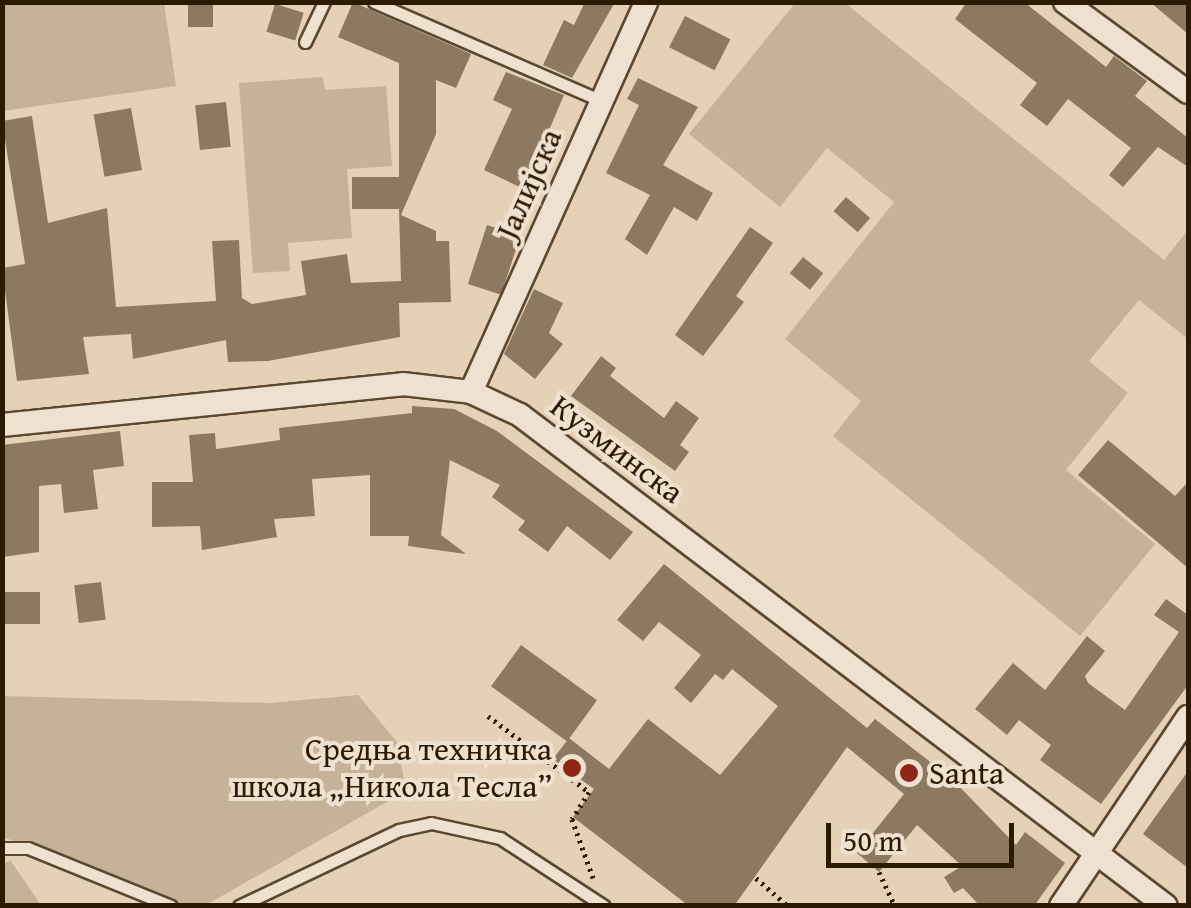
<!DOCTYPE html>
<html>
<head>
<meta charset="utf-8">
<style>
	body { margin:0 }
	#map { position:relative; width:1191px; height:908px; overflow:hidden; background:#e5d1b7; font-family:"Gentium Book Plus",serif }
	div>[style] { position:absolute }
	.green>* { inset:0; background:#c6b299 }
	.building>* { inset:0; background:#8d7961; transform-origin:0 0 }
	.path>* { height:5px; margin-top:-2.5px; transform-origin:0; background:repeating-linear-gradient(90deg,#2d1a04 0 2.5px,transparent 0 7.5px) }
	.roads { filter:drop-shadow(2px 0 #5b4831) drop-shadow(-2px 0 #5b4831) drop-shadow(0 2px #5b4831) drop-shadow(0 -2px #5b4831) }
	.lane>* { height:11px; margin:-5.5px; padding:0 5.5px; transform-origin:5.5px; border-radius:5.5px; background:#eee1d0 }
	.street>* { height:22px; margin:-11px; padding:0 11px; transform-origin:11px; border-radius:11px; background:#eee1d0 }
	.dots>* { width:28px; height:28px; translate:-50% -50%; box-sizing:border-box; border:5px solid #eee1d0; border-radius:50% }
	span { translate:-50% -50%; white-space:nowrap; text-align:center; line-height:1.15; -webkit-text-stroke:8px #eee1d0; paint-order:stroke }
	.street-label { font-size:32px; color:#2d1a04 }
	.poi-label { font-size:32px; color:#2d1a04 }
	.right { translate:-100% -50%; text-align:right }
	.left { translate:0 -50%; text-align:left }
	.frame { position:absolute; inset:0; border:5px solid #2d1a04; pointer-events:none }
	.scale { position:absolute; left:826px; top:823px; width:188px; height:45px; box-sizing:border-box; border:5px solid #2d1a04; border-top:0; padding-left:12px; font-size:30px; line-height:35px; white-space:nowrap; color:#2d1a04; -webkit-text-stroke:8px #eee1d0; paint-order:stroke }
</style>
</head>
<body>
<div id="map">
	<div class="green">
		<i style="clip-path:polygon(796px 2px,845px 3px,1164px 260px,1188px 230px,1188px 339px,1139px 300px,1089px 361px,1128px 393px,1066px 470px,1155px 544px,1080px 636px,833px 436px,861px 401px,785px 339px,894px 202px,827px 148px,780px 207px,689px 134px)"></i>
		<i style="clip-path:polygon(2px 3px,164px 3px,176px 86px,3px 111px)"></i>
		<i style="clip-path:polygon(323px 77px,325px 90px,386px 86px,392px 166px,347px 169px,352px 238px,288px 243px,290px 271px,253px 273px,239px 83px)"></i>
		<i style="clip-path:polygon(358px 695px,397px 742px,406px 791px,206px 905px,184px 905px,3px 837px,3px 696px,269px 703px)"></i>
		<i style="clip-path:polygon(10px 860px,41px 905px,3px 905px,3px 865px)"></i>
	</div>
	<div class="building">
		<i style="left:188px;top:2px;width:25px;height:25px"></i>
		<i style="clip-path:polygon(353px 2px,471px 54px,456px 88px,436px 80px,436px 134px,401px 215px,436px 231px,436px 241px,449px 241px,451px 302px,399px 303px,400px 337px,268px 361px,228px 362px,226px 340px,133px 359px,131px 334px,83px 337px,89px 374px,17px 381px,2px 268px,25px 264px,2px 121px,32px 116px,48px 223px,107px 208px,116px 307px,216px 301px,212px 241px,239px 240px,242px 298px,252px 304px,306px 295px,301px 261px,347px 254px,351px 283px,401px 281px,399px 209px,352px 209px,352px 177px,399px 177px,399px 63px,338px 37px)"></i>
		<i style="clip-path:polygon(585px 2px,615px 2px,572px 78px,543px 65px,564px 20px,574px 25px)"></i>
		<i style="clip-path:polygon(967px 2px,1024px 2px,1106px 67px,1114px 56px,1147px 81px,1135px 96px,1188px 138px,1188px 167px,1158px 147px,1123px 187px,1109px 175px,1131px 148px,1068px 99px,1047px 126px,1020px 105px,1037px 83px,955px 19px)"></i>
		<i style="clip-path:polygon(1150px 2px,1188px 2px,1188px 34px)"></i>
		<i style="left:275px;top:4px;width:30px;height:29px;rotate:17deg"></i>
		<i style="left:685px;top:16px;width:51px;height:35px;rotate:27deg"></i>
		<i style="clip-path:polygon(506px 72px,564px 95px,524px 189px,484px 170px,512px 109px,493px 100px)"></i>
		<i style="clip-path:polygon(638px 78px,698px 107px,663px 165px,713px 193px,697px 221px,674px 207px,647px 255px,625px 239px,650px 195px,606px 173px,639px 105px,627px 99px)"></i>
		<i style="left:226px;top:102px;width:45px;height:31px;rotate:84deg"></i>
		<i style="left:131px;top:108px;width:63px;height:38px;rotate:80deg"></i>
		<i style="left:846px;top:197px;width:32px;height:19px;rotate:41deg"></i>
		<i style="left:487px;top:225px;width:35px;height:62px;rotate:18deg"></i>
		<i style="clip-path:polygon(750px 227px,773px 243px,736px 296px,744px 302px,703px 356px,675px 335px)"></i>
		<i style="left:803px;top:257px;width:26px;height:21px;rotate:39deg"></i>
		<i style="clip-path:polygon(534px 289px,563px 303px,549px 333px,563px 344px,535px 379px,504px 354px)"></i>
		<i style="clip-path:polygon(601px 356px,616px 368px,610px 376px,664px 418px,676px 401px,699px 418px,680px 445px,689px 452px,675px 471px,571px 396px)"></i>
		<i style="clip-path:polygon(412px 406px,454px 409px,497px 431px,633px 532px,610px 560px,567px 526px,548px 552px,518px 530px,525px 521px,492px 497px,500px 485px,450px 460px,441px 535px,466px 554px,408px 546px,409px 536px,370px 536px,370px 475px,312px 479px,315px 516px,274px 519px,277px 537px,202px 550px,200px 526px,152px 527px,152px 482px,193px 482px,189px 435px,215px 433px,216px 449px,280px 440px,279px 428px,412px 413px)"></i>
		<i style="clip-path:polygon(120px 431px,124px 466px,93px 470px,98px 509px,64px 513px,61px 484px,39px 486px,39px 552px,2px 557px,2px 445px)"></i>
		<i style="clip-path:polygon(1108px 440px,1175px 496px,1188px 482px,1188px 568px,1078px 475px)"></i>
		<i style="clip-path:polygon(664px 564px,867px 728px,875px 719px,951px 778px,1016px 845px,1025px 832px,1065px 863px,1034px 906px,980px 906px,963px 888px,954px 893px,944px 877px,962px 866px,917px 825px,879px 872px,857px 853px,904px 794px,847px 747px,734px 906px,689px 906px,573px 817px,594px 789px,553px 759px,569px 738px,609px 769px,648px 719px,720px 775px,778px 706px,732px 669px,723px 680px,715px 674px,691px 703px,674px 688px,701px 655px,659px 622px,643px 641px,617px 620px)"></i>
		<i style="left:101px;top:582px;width:38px;height:27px;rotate:83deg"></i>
		<i style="left:40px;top:592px;width:32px;height:38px;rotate:90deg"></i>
		<i style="clip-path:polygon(1166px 599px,1188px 615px,1188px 685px,1101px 804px,1040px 760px,1051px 745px,1019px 720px,1007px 735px,975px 709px,1013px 663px,1045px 690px,1087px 636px,1105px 651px,1085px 676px,1088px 683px,1125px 710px,1179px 632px,1154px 615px)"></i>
		<i style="left:521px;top:645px;width:94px;height:51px;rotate:36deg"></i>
		<i style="clip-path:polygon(1188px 771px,1188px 868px,1143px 834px)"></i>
	</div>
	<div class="path">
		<i style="left:488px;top:716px;width:126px;rotate:37deg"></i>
		<i style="left:589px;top:792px;width:32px;rotate:122deg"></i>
		<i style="left:572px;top:819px;width:63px;rotate:70.4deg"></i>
		<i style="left:879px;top:872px;width:38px;rotate:65deg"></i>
		<i style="left:756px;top:878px;width:43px;rotate:41.2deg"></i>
	</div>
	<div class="roads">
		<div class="lane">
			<i style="left:374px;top:2px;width:249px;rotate:23.5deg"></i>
			<i style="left:305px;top:42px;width:44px;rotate:-64.6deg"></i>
			<i style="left:2px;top:848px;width:26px"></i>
			<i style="left:28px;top:848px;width:154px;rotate:22.1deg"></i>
			<i style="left:239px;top:906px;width:177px;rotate:-25.4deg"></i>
			<i style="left:399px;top:830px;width:33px;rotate:-12deg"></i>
			<i style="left:431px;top:823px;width:71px;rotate:12.3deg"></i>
			<i style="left:500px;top:838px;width:124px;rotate:33.2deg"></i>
		</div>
		<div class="street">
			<i style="left:1065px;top:2px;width:152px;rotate:36.2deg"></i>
			<i style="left:471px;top:392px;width:427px;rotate:-65.8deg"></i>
			<i style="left:2px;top:425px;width:403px;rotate:-5.8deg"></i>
			<i style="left:403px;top:384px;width:68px;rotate:6.7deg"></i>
			<i style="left:471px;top:392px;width:54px;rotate:25.1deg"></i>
			<i style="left:520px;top:415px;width:811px;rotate:37.24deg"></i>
			<i style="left:1061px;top:906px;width:228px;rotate:-56.1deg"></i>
		</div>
	</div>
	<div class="dots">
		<i style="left:572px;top:768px;background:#8f2418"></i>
		<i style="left:909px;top:773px;background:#8f2418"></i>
	</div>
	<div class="street-label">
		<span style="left:529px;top:184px;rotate:-66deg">Јалијска</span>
		<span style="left:617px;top:449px;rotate:37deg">Кузминска</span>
	</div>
	<div class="poi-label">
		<span class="right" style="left:552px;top:768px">Средња техничка<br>школа „Никола Тесла”</span>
		<span class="left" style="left:929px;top:773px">Santa</span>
	</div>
	<div class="frame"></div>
	<div class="scale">50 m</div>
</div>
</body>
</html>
